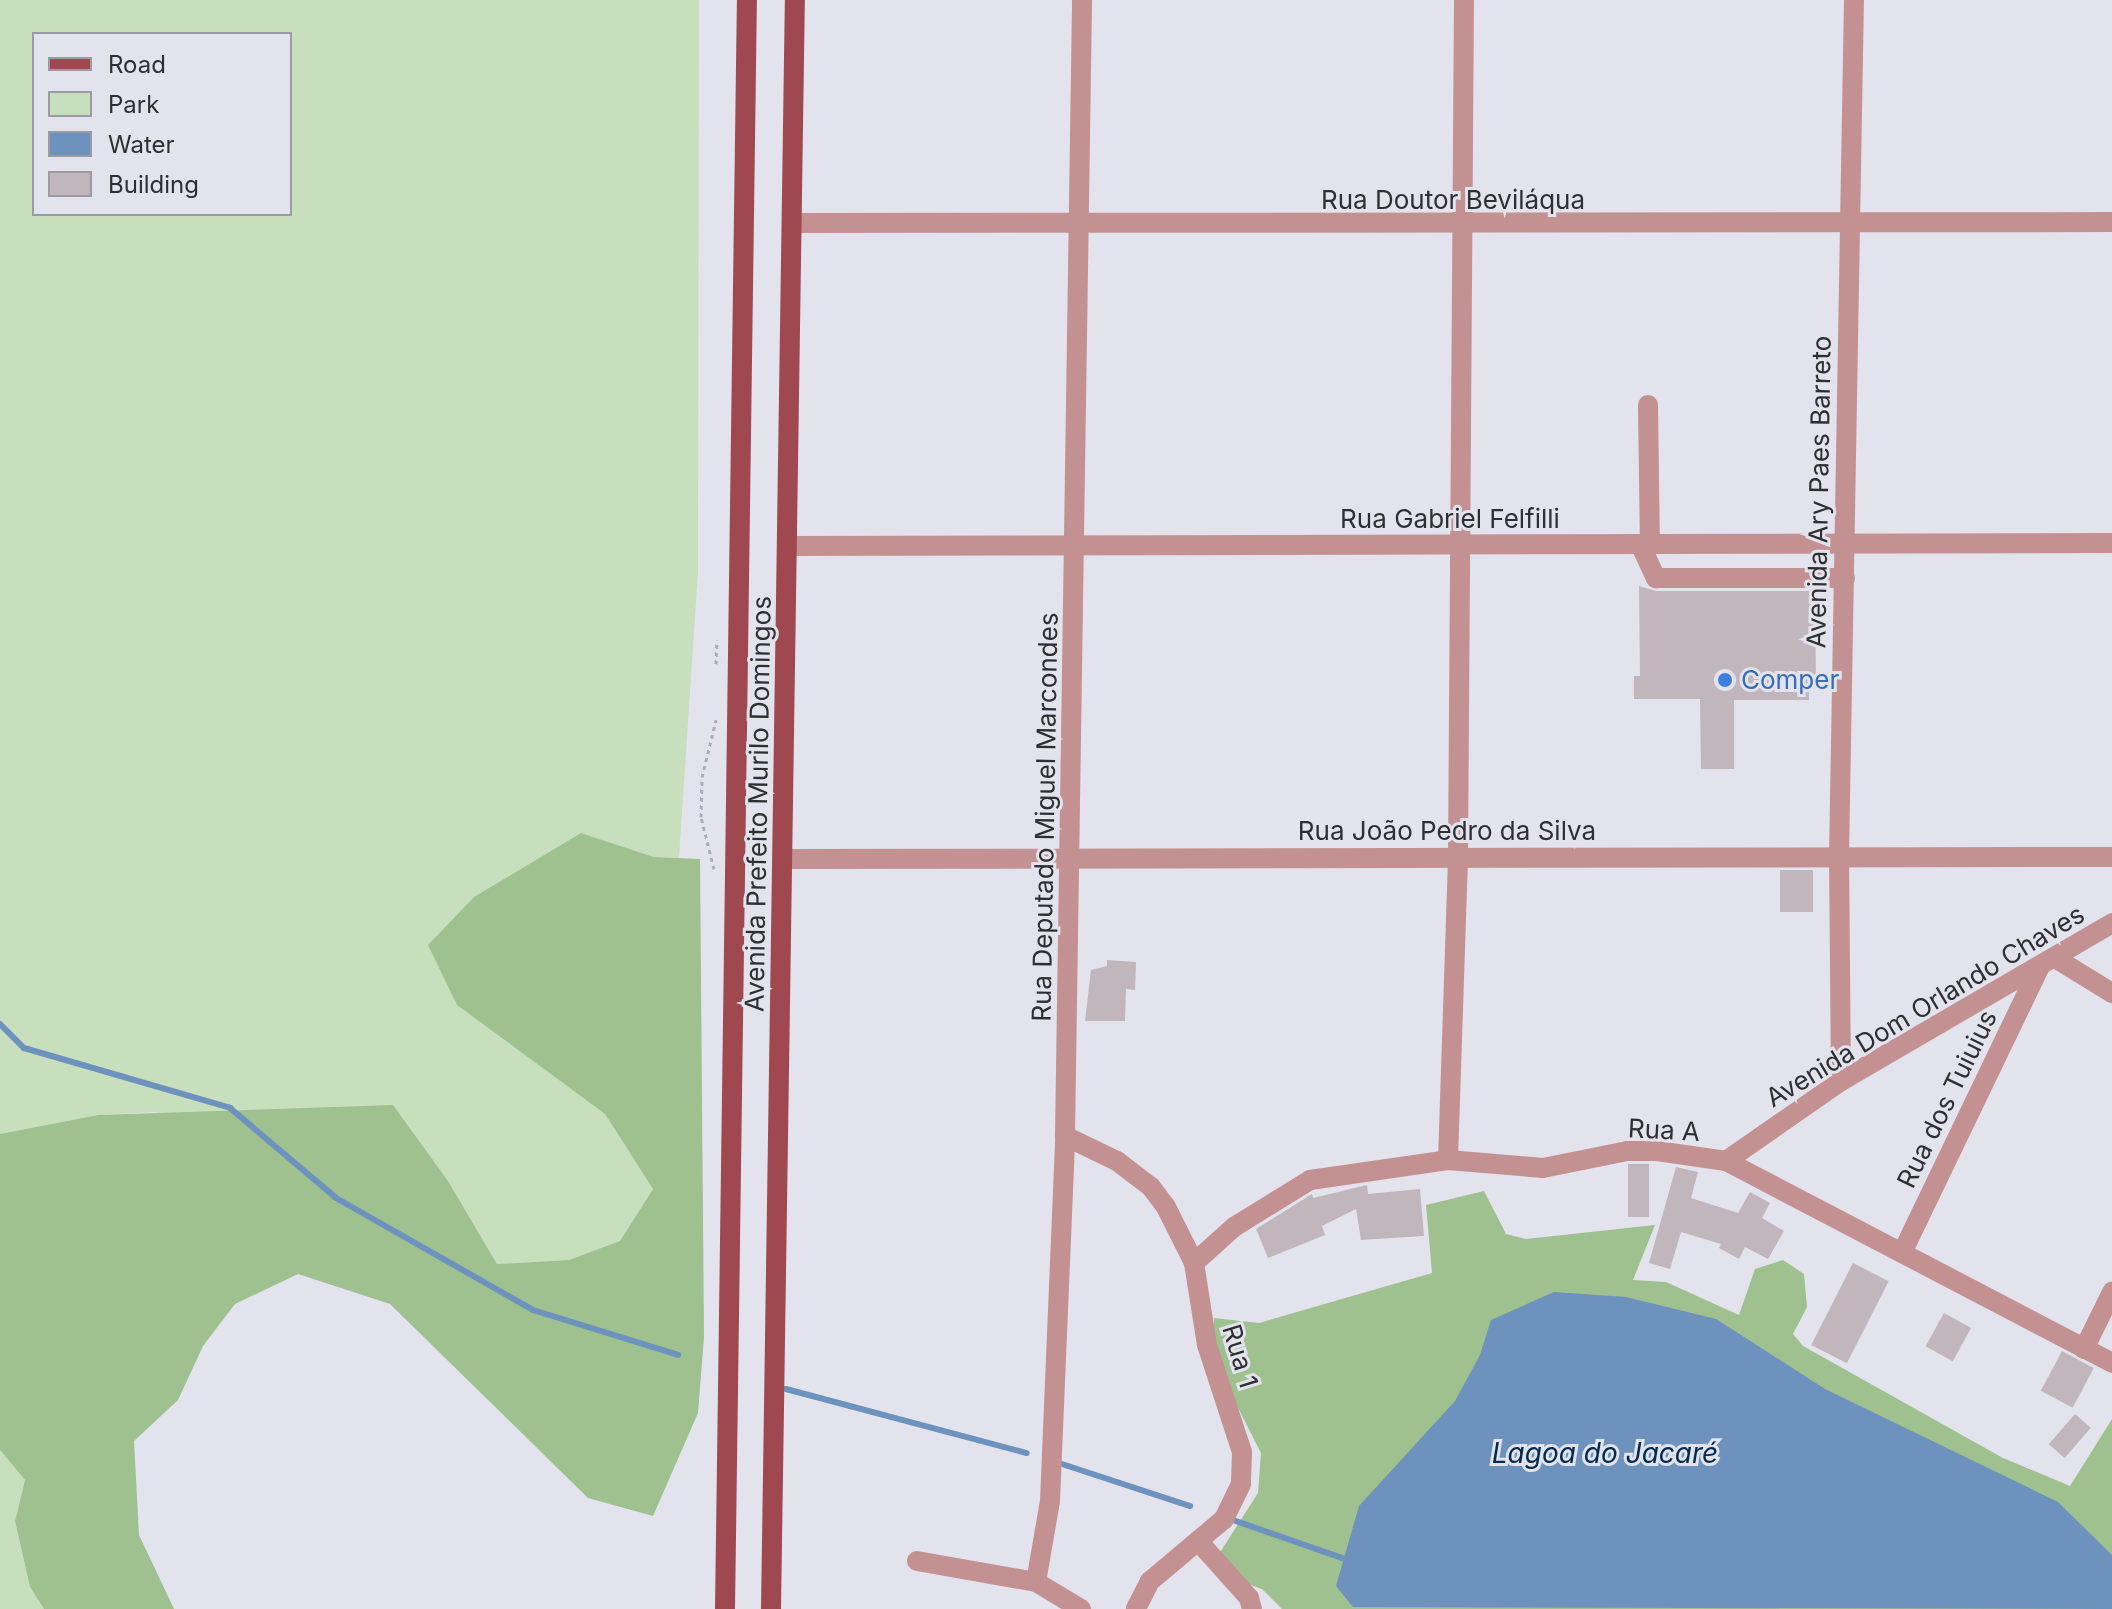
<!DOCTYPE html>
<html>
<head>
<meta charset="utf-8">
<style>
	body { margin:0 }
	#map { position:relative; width:2112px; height:1609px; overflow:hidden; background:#e3e3ed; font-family:Inter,sans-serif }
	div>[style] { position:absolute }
	.green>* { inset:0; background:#c8dfbd }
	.forest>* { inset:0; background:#9fc08f }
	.water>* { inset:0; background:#6d92bd }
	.stream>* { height:6px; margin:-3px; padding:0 3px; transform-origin:3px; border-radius:3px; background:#6d92bd }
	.building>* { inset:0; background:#c0b6bb; transform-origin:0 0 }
	.path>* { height:3px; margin-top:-1.5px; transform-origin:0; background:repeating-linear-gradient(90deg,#acacb5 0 4px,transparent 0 8px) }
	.minor>* { height:20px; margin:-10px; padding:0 10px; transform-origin:10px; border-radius:10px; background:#c49192 }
	.major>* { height:20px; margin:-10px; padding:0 10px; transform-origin:10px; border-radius:10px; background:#9f4850 }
	.dots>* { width:22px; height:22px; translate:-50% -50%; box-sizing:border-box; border:4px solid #e3e3ed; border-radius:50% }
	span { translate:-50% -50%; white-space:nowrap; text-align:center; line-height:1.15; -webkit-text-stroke:6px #e3e3ed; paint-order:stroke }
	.street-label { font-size:26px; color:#2f2f33 }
	.shop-label { font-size:26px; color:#366cbe }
	.left { translate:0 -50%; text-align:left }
	.water-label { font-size:28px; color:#012b53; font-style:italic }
	.legend { position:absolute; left:32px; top:32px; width:260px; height:184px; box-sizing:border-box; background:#e3e3ed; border:2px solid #9b9ba3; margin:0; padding:10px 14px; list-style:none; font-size:24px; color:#2f2f33 }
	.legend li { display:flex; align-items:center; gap:16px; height:40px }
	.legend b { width:40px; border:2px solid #9b9ba3 }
</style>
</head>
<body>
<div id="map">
	<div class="green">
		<i style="clip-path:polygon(evenodd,0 0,699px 0,698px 572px,679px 858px,654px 857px,581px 833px,457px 1005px,605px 1114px,653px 1189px,620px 1241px,569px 1260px,497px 1264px,448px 1181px,155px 1112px,98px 1115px,0 1134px,0 0,34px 34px,290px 34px,290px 214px,34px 214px,34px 34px)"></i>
		<i style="clip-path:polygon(0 1450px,25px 1480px,15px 1521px,30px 1587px,44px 1609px,0 1609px)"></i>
	</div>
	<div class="forest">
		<i style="clip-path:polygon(581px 833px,654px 857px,700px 859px,704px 1337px,698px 1413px,653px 1516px,588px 1498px,390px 1304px,298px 1274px,235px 1304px,203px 1346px,178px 1400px,134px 1441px,139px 1535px,174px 1609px,44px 1609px,30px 1587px,15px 1521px,25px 1480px,0 1450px,0 1134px,98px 1115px,393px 1105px,448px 1181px,497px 1264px,569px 1260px,620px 1241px,653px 1189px,605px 1114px,457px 1005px,428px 945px,474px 897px)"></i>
		<i style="clip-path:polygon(1484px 1191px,1506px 1234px,1526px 1239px,1655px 1225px,1633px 1280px,1666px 1282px,1739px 1315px,1755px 1269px,1783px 1260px,1804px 1274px,1807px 1307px,1793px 1334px,1803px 1346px,2003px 1458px,2070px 1486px,2112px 1419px,2112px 1609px,1282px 1609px,1262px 1589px,1234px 1579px,1219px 1554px,1258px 1493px,1261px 1453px,1233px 1398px,1214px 1339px,1214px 1318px,1259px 1323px,1432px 1273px,1426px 1205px)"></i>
	</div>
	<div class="water">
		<i style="clip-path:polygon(1554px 1292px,1626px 1297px,1716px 1319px,1825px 1389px,2058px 1502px,2112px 1555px,2112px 1609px,1353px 1607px,1336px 1586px,1359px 1506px,1455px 1401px,1480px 1355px,1491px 1320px)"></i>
	</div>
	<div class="stream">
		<i style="left:0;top:1024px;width:34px;rotate:45deg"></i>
		<i style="left:24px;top:1048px;width:215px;rotate:16.2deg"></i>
		<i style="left:230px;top:1108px;width:139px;rotate:40.3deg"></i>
		<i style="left:336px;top:1198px;width:227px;rotate:29.6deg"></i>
		<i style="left:533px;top:1310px;width:152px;rotate:17.2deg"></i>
		<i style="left:786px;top:1389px;width:249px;rotate:14.9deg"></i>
		<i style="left:1062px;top:1464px;width:135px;rotate:18.2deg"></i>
		<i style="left:1230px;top:1519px;width:125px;rotate:19.2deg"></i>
	</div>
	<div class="building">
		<i style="clip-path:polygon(1639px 586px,1656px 591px,1815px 591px,1816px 684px,1809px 684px,1809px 700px,1734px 700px,1734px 769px,1701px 769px,1700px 699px,1634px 699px,1634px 676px,1640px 676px)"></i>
		<i style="left:1780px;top:870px;width:33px;height:42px"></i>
		<i style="clip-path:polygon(1107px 960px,1136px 962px,1135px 990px,1126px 989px,1125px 1021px,1085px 1021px,1091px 970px,1107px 966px)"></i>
		<i style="left:1628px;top:1164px;width:21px;height:53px"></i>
		<i style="clip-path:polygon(1676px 1167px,1698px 1172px,1691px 1198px,1738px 1213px,1750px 1192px,1770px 1203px,1762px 1218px,1784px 1231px,1768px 1259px,1745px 1247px,1739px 1259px,1719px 1248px,1721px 1244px,1681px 1232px,1670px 1269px,1649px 1263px)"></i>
		<i style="clip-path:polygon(1367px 1185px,1368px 1194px,1420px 1189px,1424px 1236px,1361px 1240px,1356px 1209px,1322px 1226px,1325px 1235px,1268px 1258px,1256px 1229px,1312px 1194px,1313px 1198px)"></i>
		<i style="left:1853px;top:1263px;width:40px;height:92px;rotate:27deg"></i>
		<i style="left:1944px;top:1313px;width:31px;height:38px;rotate:29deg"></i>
		<i style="left:2062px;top:1351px;width:36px;height:45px;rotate:28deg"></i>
		<i style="left:2075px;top:1414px;width:21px;height:40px;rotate:41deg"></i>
	</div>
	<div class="path">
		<i style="left:716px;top:664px;width:24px;rotate:-88deg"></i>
		<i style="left:714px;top:869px;width:54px;rotate:-104deg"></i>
		<i style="left:701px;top:817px;width:40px;rotate:-88.6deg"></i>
		<i style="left:702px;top:777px;width:59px;rotate:-76.2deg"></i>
	</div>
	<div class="minor">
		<i style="left:794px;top:223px;width:1318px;rotate:-0.04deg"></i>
		<i style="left:1648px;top:405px;width:139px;rotate:89.2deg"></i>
		<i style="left:1640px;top:544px;width:38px;rotate:65deg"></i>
		<i style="left:1656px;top:578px;width:189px"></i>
		<i style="left:789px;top:546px;width:1323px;rotate:-0.13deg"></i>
		<i style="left:783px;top:859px;width:1329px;rotate:-0.09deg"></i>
		<i style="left:2055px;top:958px;width:67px;rotate:31.6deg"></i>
		<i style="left:1841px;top:1081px;width:224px;rotate:-90.5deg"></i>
		<i style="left:1839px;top:857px;width:857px;rotate:-89deg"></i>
		<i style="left:1065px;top:1136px;width:58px;rotate:25.7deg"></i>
		<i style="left:1117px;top:1161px;width:43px;rotate:37.4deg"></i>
		<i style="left:1151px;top:1187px;width:25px;rotate:53deg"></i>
		<i style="left:1166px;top:1207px;width:63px;rotate:63.4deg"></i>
		<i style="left:1194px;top:1263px;width:83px;rotate:81deg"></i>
		<i style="left:1207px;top:1345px;width:113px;rotate:71.9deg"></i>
		<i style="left:1242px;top:1452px;width:32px;rotate:92deg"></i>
		<i style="left:1241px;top:1484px;width:39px;rotate:116deg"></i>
		<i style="left:1224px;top:1519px;width:97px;rotate:140deg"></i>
		<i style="left:1150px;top:1581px;width:31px;rotate:117deg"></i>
		<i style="left:1448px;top:1160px;width:303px;rotate:-88.1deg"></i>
		<i style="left:1458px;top:857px;width:857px;rotate:-89.6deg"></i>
		<i style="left:1726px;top:1161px;width:140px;rotate:-34.8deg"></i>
		<i style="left:1841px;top:1081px;width:314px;rotate:-30.2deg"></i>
		<i style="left:1902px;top:1253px;width:316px;rotate:-64.3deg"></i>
		<i style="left:1194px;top:1263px;width:54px;rotate:-42deg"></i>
		<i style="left:1234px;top:1227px;width:89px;rotate:-31.7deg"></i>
		<i style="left:1310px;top:1180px;width:139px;rotate:-8.2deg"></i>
		<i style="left:1448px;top:1160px;width:95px;rotate:4.8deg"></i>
		<i style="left:1543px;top:1168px;width:86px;rotate:-11.4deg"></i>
		<i style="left:1627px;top:1151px;width:30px"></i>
		<i style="left:1657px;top:1151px;width:70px;rotate:8.2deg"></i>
		<i style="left:1726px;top:1161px;width:436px;rotate:27.6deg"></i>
		<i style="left:2084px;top:1349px;width:64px;rotate:-63.8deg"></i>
		<i style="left:1199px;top:1542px;width:75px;rotate:48.2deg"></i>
		<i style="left:1249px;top:1598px;width:11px;rotate:75deg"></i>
		<i style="left:917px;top:1561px;width:121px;rotate:10deg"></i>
		<i style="left:1081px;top:1609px;width:52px;rotate:-149deg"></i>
		<i style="left:1036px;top:1582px;width:82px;rotate:-80.2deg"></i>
		<i style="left:1050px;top:1501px;width:365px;rotate:-87.6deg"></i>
		<i style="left:1065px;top:1136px;width:1136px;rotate:-89.14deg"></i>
	</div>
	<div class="major">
		<i style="left:725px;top:1609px;width:1609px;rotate:-89.22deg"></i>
		<i style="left:771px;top:1609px;width:1609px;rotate:-89.15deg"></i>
	</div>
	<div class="dots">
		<i style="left:1725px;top:680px;background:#3f7fe0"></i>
	</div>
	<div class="street-label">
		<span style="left:1453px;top:200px">Rua Doutor Beviláqua</span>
		<span style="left:1819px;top:492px;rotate:-89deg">Avenida Ary Paes Barreto</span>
		<span style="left:1450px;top:519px">Rua Gabriel Felfilli</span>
		<span style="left:758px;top:804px;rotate:-89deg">Avenida Prefeito Murilo Domingos</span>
		<span style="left:1045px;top:817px;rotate:-89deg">Rua Deputado Miguel Marcondes</span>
		<span style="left:1447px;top:831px">Rua João Pedro da Silva</span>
		<span style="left:1925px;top:1006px;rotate:-31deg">Avenida Dom Orlando Chaves</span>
		<span style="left:1947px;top:1099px;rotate:-64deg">Rua dos Tuiuius</span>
		<span style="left:1664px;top:1130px;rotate:3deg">Rua A</span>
		<span style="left:1240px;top:1356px;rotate:73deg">Rua 1</span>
	</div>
	<div class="shop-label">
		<span class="left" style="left:1741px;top:680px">Comper</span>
	</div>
	<div class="water-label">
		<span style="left:1605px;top:1453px">Lagoa do Jacaré</span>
	</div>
	<ul class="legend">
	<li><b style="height:10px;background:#9f4850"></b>Road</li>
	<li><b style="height:22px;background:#c8dfbd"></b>Park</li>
	<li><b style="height:22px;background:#6d92bd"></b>Water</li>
	<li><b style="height:22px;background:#c0b6bb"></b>Building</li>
	</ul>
</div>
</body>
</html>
